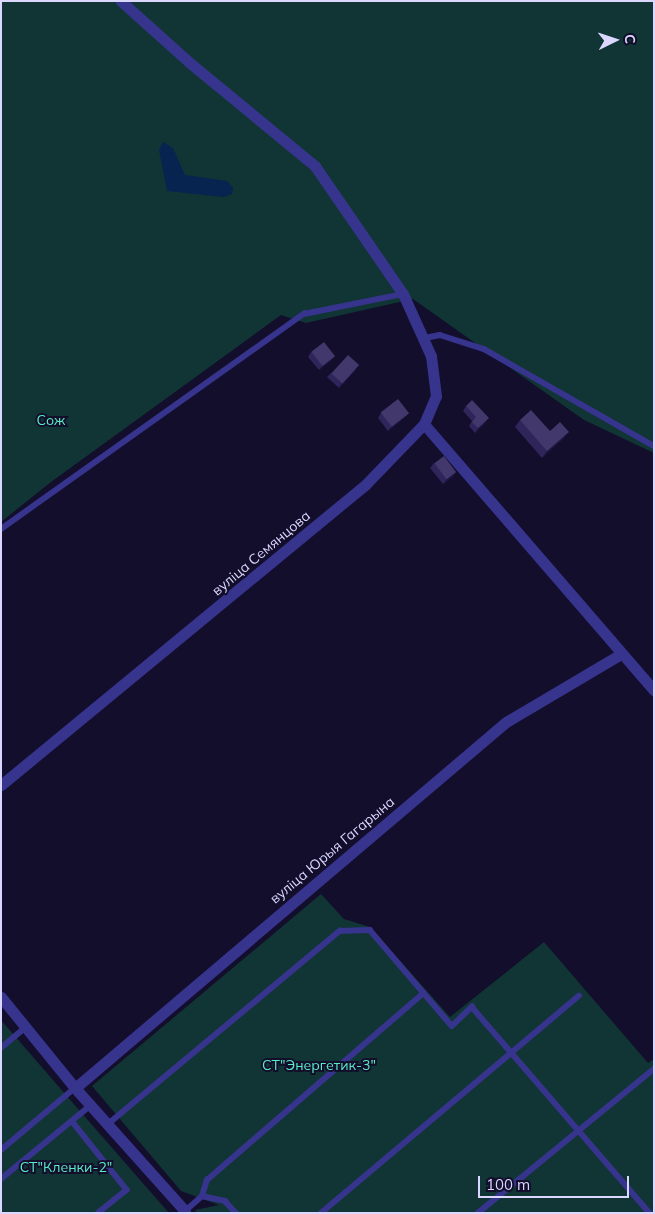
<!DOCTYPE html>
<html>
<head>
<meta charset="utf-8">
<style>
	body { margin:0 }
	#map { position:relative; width:655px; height:1214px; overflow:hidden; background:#120e2b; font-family:Mulish,sans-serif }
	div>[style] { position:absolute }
	.green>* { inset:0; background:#103534 }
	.water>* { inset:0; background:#072350 }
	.lane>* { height:5.5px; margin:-2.75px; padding:0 2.75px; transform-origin:2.75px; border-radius:2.75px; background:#37348e }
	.street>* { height:11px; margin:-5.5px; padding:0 5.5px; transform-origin:5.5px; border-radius:5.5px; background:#37348e }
	.wall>* { inset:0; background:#2f255a }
	.shaded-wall>* { inset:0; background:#1c1440 }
	.building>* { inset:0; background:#42386c; transform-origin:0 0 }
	span { translate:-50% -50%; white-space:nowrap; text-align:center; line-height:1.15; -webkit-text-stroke:4px #120e2b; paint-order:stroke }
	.park-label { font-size:14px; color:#57ecc5 }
	.street-label { font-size:14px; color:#dcd7ff }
	.frame { position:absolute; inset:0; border:2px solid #dcd7ff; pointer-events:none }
	.north { position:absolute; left:590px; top:15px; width:50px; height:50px; -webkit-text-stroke:4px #120e2b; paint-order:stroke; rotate:86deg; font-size:14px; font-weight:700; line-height:20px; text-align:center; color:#dcd7ff }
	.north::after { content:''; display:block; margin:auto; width:18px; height:22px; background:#dcd7ff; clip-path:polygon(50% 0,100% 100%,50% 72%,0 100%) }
	.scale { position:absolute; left:478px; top:1176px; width:151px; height:22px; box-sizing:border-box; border:2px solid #dcd7ff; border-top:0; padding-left:6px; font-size:15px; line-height:18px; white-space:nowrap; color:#dcd7ff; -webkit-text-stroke:4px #120e2b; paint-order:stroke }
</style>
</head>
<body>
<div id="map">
	<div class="green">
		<i style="clip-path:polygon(1px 1px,654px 1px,654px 453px,584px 420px,413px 299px,306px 323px,281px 315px,51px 482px,1px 522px)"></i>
		<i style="clip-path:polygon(321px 894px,344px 919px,370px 927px,450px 1017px,544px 942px,648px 1063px,654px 1059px,654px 1213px,197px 1213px,195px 1210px,219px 1205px,181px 1191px,92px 1086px)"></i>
		<i style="clip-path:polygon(1px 1020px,72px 1102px,169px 1213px,1px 1213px)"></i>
	</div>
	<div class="water">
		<i style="clip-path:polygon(163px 142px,173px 148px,185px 175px,227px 181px,233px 188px,232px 194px,224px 197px,167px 191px,159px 150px)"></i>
	</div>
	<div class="lane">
		<i style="left:425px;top:338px;width:15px;rotate:-11deg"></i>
		<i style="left:440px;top:335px;width:46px;rotate:17.7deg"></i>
		<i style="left:484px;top:349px;width:196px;rotate:29.7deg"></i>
		<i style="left:1px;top:529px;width:372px;rotate:-35.4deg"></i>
		<i style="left:304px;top:314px;width:101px;rotate:-11.4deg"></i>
		<i style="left:1px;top:1048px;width:33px;rotate:-40deg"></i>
		<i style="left:72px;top:1121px;width:88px;rotate:51.4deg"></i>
		<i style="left:127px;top:1190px;width:36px;rotate:141deg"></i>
		<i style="left:108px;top:1124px;width:302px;rotate:-39.8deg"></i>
		<i style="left:340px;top:931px;width:30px;rotate:-2deg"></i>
		<i style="left:370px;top:930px;width:126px;rotate:49.5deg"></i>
		<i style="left:452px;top:1026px;width:28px;rotate:-44deg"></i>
		<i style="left:472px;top:1007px;width:272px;rotate:49.2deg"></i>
		<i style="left:1px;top:1150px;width:97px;rotate:-40deg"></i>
		<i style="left:1px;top:1179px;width:117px;rotate:-39.4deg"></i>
		<i style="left:202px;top:1196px;width:24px;rotate:12deg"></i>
		<i style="left:225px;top:1201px;width:16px;rotate:47deg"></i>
		<i style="left:185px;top:1211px;width:23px;rotate:-41deg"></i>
		<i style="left:202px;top:1196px;width:17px;rotate:-73deg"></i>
		<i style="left:207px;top:1180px;width:286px;rotate:-40.8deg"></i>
		<i style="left:321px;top:1213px;width:337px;rotate:-40.1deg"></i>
		<i style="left:478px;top:1213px;width:227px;rotate:-39.3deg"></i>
	</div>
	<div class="street">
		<i style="left:424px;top:424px;width:352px;rotate:49.2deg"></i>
		<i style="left:1px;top:785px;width:473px;rotate:-39.5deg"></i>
		<i style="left:366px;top:484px;width:83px;rotate:-46deg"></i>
		<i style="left:424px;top:424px;width:30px;rotate:-67deg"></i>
		<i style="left:436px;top:396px;width:40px;rotate:-97.1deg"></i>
		<i style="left:431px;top:356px;width:68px;rotate:-114.3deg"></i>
		<i style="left:403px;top:294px;width:155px;rotate:-124.5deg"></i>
		<i style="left:315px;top:166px;width:162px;rotate:-140.5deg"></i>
		<i style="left:190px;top:63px;width:93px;rotate:-138.1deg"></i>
		<i style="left:1px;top:997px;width:117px;rotate:50.9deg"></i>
		<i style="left:75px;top:1088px;width:165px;rotate:48.2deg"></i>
		<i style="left:75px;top:1088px;width:565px;rotate:-40.34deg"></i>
		<i style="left:506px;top:722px;width:134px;rotate:-30.6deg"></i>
	</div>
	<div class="wall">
		<i style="clip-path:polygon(311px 352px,332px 360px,319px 370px,308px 357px)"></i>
		<i style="clip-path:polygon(356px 370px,339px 388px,327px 377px,331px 373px)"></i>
		<i style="clip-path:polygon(466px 406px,486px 422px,475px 433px,469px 426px,472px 421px,463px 411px)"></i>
		<i style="clip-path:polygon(381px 413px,409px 413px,405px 417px,388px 431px,378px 418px)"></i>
		<i style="clip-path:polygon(520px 420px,550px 431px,564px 438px,542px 458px,515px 427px)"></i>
		<i style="clip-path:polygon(434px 463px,456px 472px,453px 477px,443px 484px,430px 468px)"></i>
	</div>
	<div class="shaded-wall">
		<i style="clip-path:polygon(335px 356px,332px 360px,319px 370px,322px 366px)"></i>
		<i style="clip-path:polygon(359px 365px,356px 370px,339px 388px,342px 383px)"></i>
		<i style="clip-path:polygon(409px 413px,405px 417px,388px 431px,392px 426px)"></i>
		<i style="clip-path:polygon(489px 418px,486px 422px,475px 433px,478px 428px)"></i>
		<i style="clip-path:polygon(569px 432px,564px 438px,542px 458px,547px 451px)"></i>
		<i style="clip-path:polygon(456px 472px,453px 477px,443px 484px,446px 480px)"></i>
	</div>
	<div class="building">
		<i style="left:324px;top:342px;width:18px;height:16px;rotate:52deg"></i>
		<i style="left:348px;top:355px;width:15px;height:25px;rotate:42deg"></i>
		<i style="left:398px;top:399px;width:18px;height:22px;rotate:52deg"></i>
		<i style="clip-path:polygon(472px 400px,489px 418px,478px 428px,472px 422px,476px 417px,466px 406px)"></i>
		<i style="clip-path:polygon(531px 410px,550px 431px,560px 422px,569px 432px,547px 451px,520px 420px)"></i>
		<i style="left:444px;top:456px;width:20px;height:12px;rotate:53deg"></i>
	</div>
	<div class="park-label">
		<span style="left:51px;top:420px">Сож</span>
		<span style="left:319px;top:1065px">СТ"Энергетик-3"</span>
		<span style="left:66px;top:1167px">СТ"Кленки-2"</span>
	</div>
	<div class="street-label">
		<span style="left:261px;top:553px;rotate:-40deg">вуліца Семянцова</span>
		<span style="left:332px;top:850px;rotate:-40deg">вуліца Юрыя Гагарына</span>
	</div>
	<div class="frame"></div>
	<div class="north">С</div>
	<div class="scale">100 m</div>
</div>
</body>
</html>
